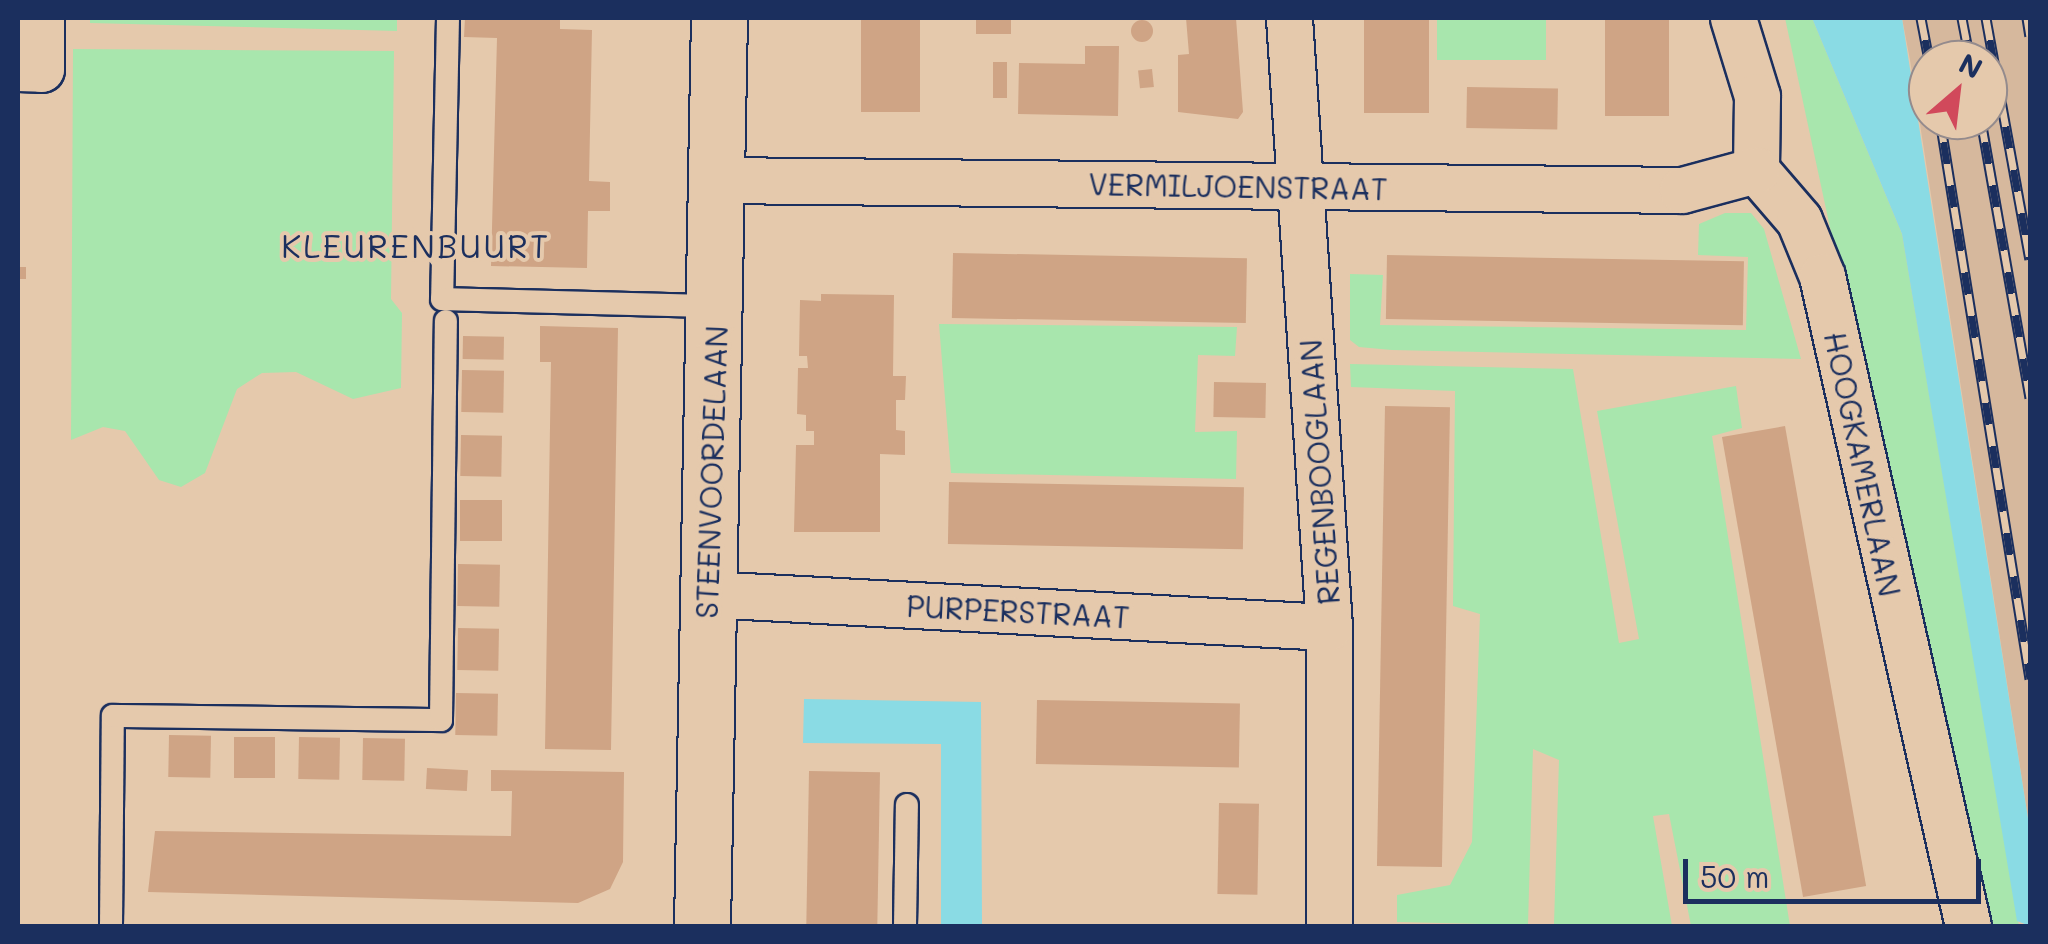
<!DOCTYPE html>
<html>
<head>
<meta charset="utf-8">
<style>
	body { margin:0 }
	#map { position:relative; width:2048px; height:944px; overflow:hidden; background:#e5c9ac; font-family:Mali,sans-serif }
	div>[style] { position:absolute }
	.built>* { inset:0; background:#d6b89d }
	.green>* { inset:0; background:#a8e6ad; transform-origin:0 0 }
	.water>* { inset:0; background:#8adbe4 }
	.building>* { inset:0; background:#cfa485; transform-origin:0 0 }
	.round { border-radius:50% }
	.roads { filter:drop-shadow(2px 0 #1b2f5e) drop-shadow(-2px 0 #1b2f5e) drop-shadow(0 2px #1b2f5e) drop-shadow(0 -2px #1b2f5e) }
	.service>* { height:22px; margin:-11px; padding:0 11px; transform-origin:11px; border-radius:11px; background:#e5c9ac }
	.minor>* { height:45px; margin:-22.5px; padding:0 22.5px; transform-origin:22.5px; border-radius:22.5px; background:#e5c9ac }
	.tertiary>* { height:55px; margin:-27.5px; padding:0 27.5px; transform-origin:27.5px; border-radius:27.5px; background:#e5c9ac }
	.rail>* { height:11px; margin-top:-5.5px; transform-origin:0; background:repeating-linear-gradient(90deg,#e5c9ac 0 22px,#1b2f5e 0 44px); box-sizing:border-box; border-block:2px solid #1b2f5e }
	span { translate:-50% -50%; white-space:nowrap; text-align:center; line-height:1.15; -webkit-text-stroke:8px #e5c9ac; paint-order:stroke }
	.street-label { font-size:30px; color:#1b2f5e }
	.neighbourhood-label { font-size:32px; color:#1b2f5e; letter-spacing:2.5px }
	.frame { position:absolute; inset:0; border:20px solid #1b2f5e; pointer-events:none }
	.north { position:absolute; left:1908px; top:40px; width:100px; height:100px; box-sizing:border-box; background:#e5c9ac; border:2px solid #948b8d; border-radius:50%; rotate:28deg; font-size:28px; font-weight:700; line-height:40px; text-align:center; color:#1b2f5e }
	.north::after { content:''; display:block; margin:auto; width:35px; height:45px; background:#d1495b; clip-path:polygon(50% 0,100% 100%,50% 72%,0 100%) }
	.scale { position:absolute; left:1683px; top:859px; width:298px; height:45px; box-sizing:border-box; border:5px solid #1b2f5e; border-top:0; padding-left:12px; font-size:30px; line-height:35px; white-space:nowrap; color:#1b2f5e; -webkit-text-stroke:8px #e5c9ac; paint-order:stroke }
</style>
</head>
<body>
<div id="map">
	<div class="built">
		<i style="clip-path:polygon(evenodd,1902px 18px,2030px 18px,2030px 831px,1910px 60px,1902px 18px,1928px 60px,1988px 60px,1988px 120px,1928px 120px,1928px 60px)"></i>
	</div>
	<div class="green">
		<i style="clip-path:polygon(90px 18px,397px 18px,397px 31px,90px 23px)"></i>
		<i style="left:1437px;top:18px;width:109px;height:42px"></i>
		<i style="clip-path:polygon(1785px 18px,1812px 18px,1902px 234px,2019px 926px,1980px 926px)"></i>
		<i style="clip-path:polygon(73px 49px,394px 51px,391px 299px,402px 313px,401px 388px,353px 399px,296px 372px,262px 373px,237px 389px,205px 473px,181px 487px,159px 480px,125px 431px,103px 427px,71px 440px)"></i>
		<i style="clip-path:polygon(1725px 213px,1751px 213px,1764px 229px,1801px 359px,1392px 350px,1359px 347px,1350px 340px,1350px 274px,1383px 275px,1380px 325px,1746px 330px,1748px 257px,1698px 255px,1699px 224px)"></i>
		<i style="clip-path:polygon(939px 324px,1237px 327px,1235px 356px,1198px 355px,1195px 432px,1237px 431px,1236px 479px,951px 473px)"></i>
		<i style="clip-path:polygon(1350px 364px,1573px 369px,1619px 643px,1639px 639px,1597px 411px,1736px 386px,1742px 428px,1712px 436px,1790px 926px,1691px 926px,1669px 814px,1653px 816px,1672px 926px,1554px 924px,1559px 760px,1533px 749px,1528px 925px,1397px 922px,1397px 895px,1450px 885px,1472px 842px,1480px 614px,1453px 606px,1455px 391px,1351px 387px)"></i>
	</div>
	<div class="water">
		<i style="clip-path:polygon(1812px 18px,1902px 18px,2030px 831px,2030px 926px,2017px 921px,1902px 234px)"></i>
		<i style="clip-path:polygon(804px 699px,981px 702px,982px 926px,941px 926px,941px 744px,803px 743px)"></i>
	</div>
	<div class="building">
		<i style="clip-path:polygon(465px 18px,560px 18px,560px 29px,592px 30px,589px 181px,610px 182px,610px 211px,588px 211px,587px 268px,491px 266px,497px 38px,464px 37px)"></i>
		<i style="left:861px;top:18px;width:59px;height:94px"></i>
		<i style="left:976px;top:18px;width:35px;height:16px"></i>
		<i style="clip-path:polygon(1186px 18px,1236px 18px,1243px 112px,1238px 119px,1178px 112px,1178px 55px,1189px 54px)"></i>
		<i style="left:1364px;top:18px;width:65px;height:95px"></i>
		<i style="left:1605px;top:18px;width:64px;height:98px"></i>
		<i class="round" style="left:1131px;top:20px;width:22px;height:22px"></i>
		<i style="clip-path:polygon(1085px 46px,1119px 46px,1118px 116px,1018px 114px,1019px 63px,1085px 64px)"></i>
		<i style="left:993px;top:62px;width:14px;height:36px"></i>
		<i style="left:1152px;top:69px;width:18px;height:14px;rotate:84deg"></i>
		<i style="left:1467px;top:87px;width:91px;height:41px;rotate:1deg"></i>
		<i style="left:953px;top:253px;width:294px;height:65px;rotate:1deg"></i>
		<i style="left:1387px;top:255px;width:357px;height:64px;rotate:1deg"></i>
		<i style="left:18px;top:267px;width:8px;height:12px"></i>
		<i style="clip-path:polygon(821px 294px,894px 295px,893px 376px,906px 376px,905px 400px,896px 400px,896px 430px,905px 431px,905px 455px,880px 454px,880px 532px,794px 532px,796px 445px,814px 445px,814px 431px,806px 431px,806px 415px,797px 414px,798px 368px,808px 368px,807px 356px,799px 356px,800px 300px,821px 301px)"></i>
		<i style="clip-path:polygon(540px 326px,618px 328px,611px 750px,545px 749px,551px 362px,540px 362px)"></i>
		<i style="left:463px;top:336px;width:41px;height:23px;rotate:1deg"></i>
		<i style="left:462px;top:370px;width:42px;height:42px;rotate:1deg"></i>
		<i style="left:1214px;top:382px;width:52px;height:35px;rotate:1deg"></i>
		<i style="left:1385px;top:406px;width:65px;height:460px;rotate:1deg"></i>
		<i style="left:1785px;top:426px;width:467px;height:64px;rotate:80deg"></i>
		<i style="left:461px;top:435px;width:41px;height:41px;rotate:1deg"></i>
		<i style="left:949px;top:482px;width:295px;height:62px;rotate:1deg"></i>
		<i style="left:460px;top:500px;width:42px;height:41px"></i>
		<i style="left:458px;top:564px;width:42px;height:42px;rotate:1deg"></i>
		<i style="left:458px;top:628px;width:41px;height:42px;rotate:1deg"></i>
		<i style="left:456px;top:693px;width:42px;height:42px;rotate:1deg"></i>
		<i style="left:1037px;top:700px;width:203px;height:64px;rotate:1deg"></i>
		<i style="left:169px;top:735px;width:42px;height:42px;rotate:1deg"></i>
		<i style="left:234px;top:737px;width:41px;height:41px"></i>
		<i style="left:299px;top:737px;width:41px;height:42px;rotate:1deg"></i>
		<i style="left:363px;top:738px;width:42px;height:42px;rotate:1deg"></i>
		<i style="left:427px;top:768px;width:41px;height:21px;rotate:3deg"></i>
		<i style="clip-path:polygon(491px 770px,624px 772px,623px 862px,610px 889px,578px 903px,148px 892px,155px 831px,511px 836px,512px 791px,491px 791px)"></i>
		<i style="left:809px;top:771px;width:71px;height:155px;rotate:1deg"></i>
		<i style="left:1219px;top:803px;width:40px;height:91px;rotate:1deg"></i>
	</div>
	<div class="roads">
		<div class="service">
			<i style="left:448px;top:18px;width:281px;rotate:91.2deg"></i>
			<i style="left:442px;top:299px;width:273px;rotate:1.5deg"></i>
			<i style="left:111px;top:926px;width:210px;rotate:-89.5deg"></i>
			<i style="left:113px;top:716px;width:328px;rotate:0.7deg"></i>
			<i style="left:441px;top:720px;width:399px;rotate:-89.3deg"></i>
			<i style="left:905px;top:926px;width:121px;rotate:-89.1deg"></i>
		</div>
		<div class="minor">
			<i style="left:1289px;top:18px;width:610px;rotate:86.24deg"></i>
			<i style="left:1329px;top:627px;width:299px;rotate:90deg"></i>
			<i style="left:1733px;top:18px;width:82px;rotate:72.9deg"></i>
			<i style="left:1757px;top:96px;width:74px;rotate:90.8deg"></i>
			<i style="left:1756px;top:170px;width:66px;rotate:49.3deg"></i>
			<i style="left:1799px;top:220px;width:61px;rotate:67.7deg"></i>
			<i style="left:1822px;top:276px;width:666px;rotate:77.34deg"></i>
			<i style="left:18px;top:68px;width:23px;rotate:2deg"></i>
			<i style="left:41px;top:69px;width:51px;rotate:-90deg"></i>
			<i style="left:717px;top:180px;width:965px;rotate:0.59deg"></i>
			<i style="left:1682px;top:190px;width:77px;rotate:-15.1deg"></i>
			<i style="left:707px;top:594px;width:623px;rotate:3.04deg"></i>
		</div>
		<div class="tertiary">
			<i style="left:702px;top:926px;width:908px;rotate:-88.93deg"></i>
		</div>
	</div>
	<div class="rail">
		<i style="left:1921px;top:18px;width:43px;rotate:79.2deg"></i>
		<i style="left:1962px;top:18px;width:43px;rotate:79.2deg"></i>
		<i style="left:1986px;top:18px;width:245px;rotate:79.7deg"></i>
		<i style="left:2027px;top:18px;width:18px;rotate:81deg"></i>
		<i style="left:1940px;top:120px;width:566px;rotate:80.85deg"></i>
		<i style="left:1981px;top:120px;width:282px;rotate:80deg"></i>
	</div>
	<div class="street-label">
		<span style="left:1238px;top:186px;rotate:1deg">VERMILJOENSTRAAT</span>
		<span style="left:1863px;top:464px;rotate:78deg">HOOGKAMERLAAN</span>
		<span style="left:711px;top:472px;rotate:-88deg">STEENVOORDELAAN</span>
		<span style="left:1319px;top:472px;rotate:-94deg">REGENBOOGLAAN</span>
		<span style="left:1018px;top:611px;rotate:3deg">PURPERSTRAAT</span>
	</div>
	<div class="neighbourhood-label">
		<span style="left:416px;top:245px">KLEURENBUURT</span>
	</div>
	<div class="frame"></div>
	<div class="north">N</div>
	<div class="scale">50 m</div>
</div>
</body>
</html>
